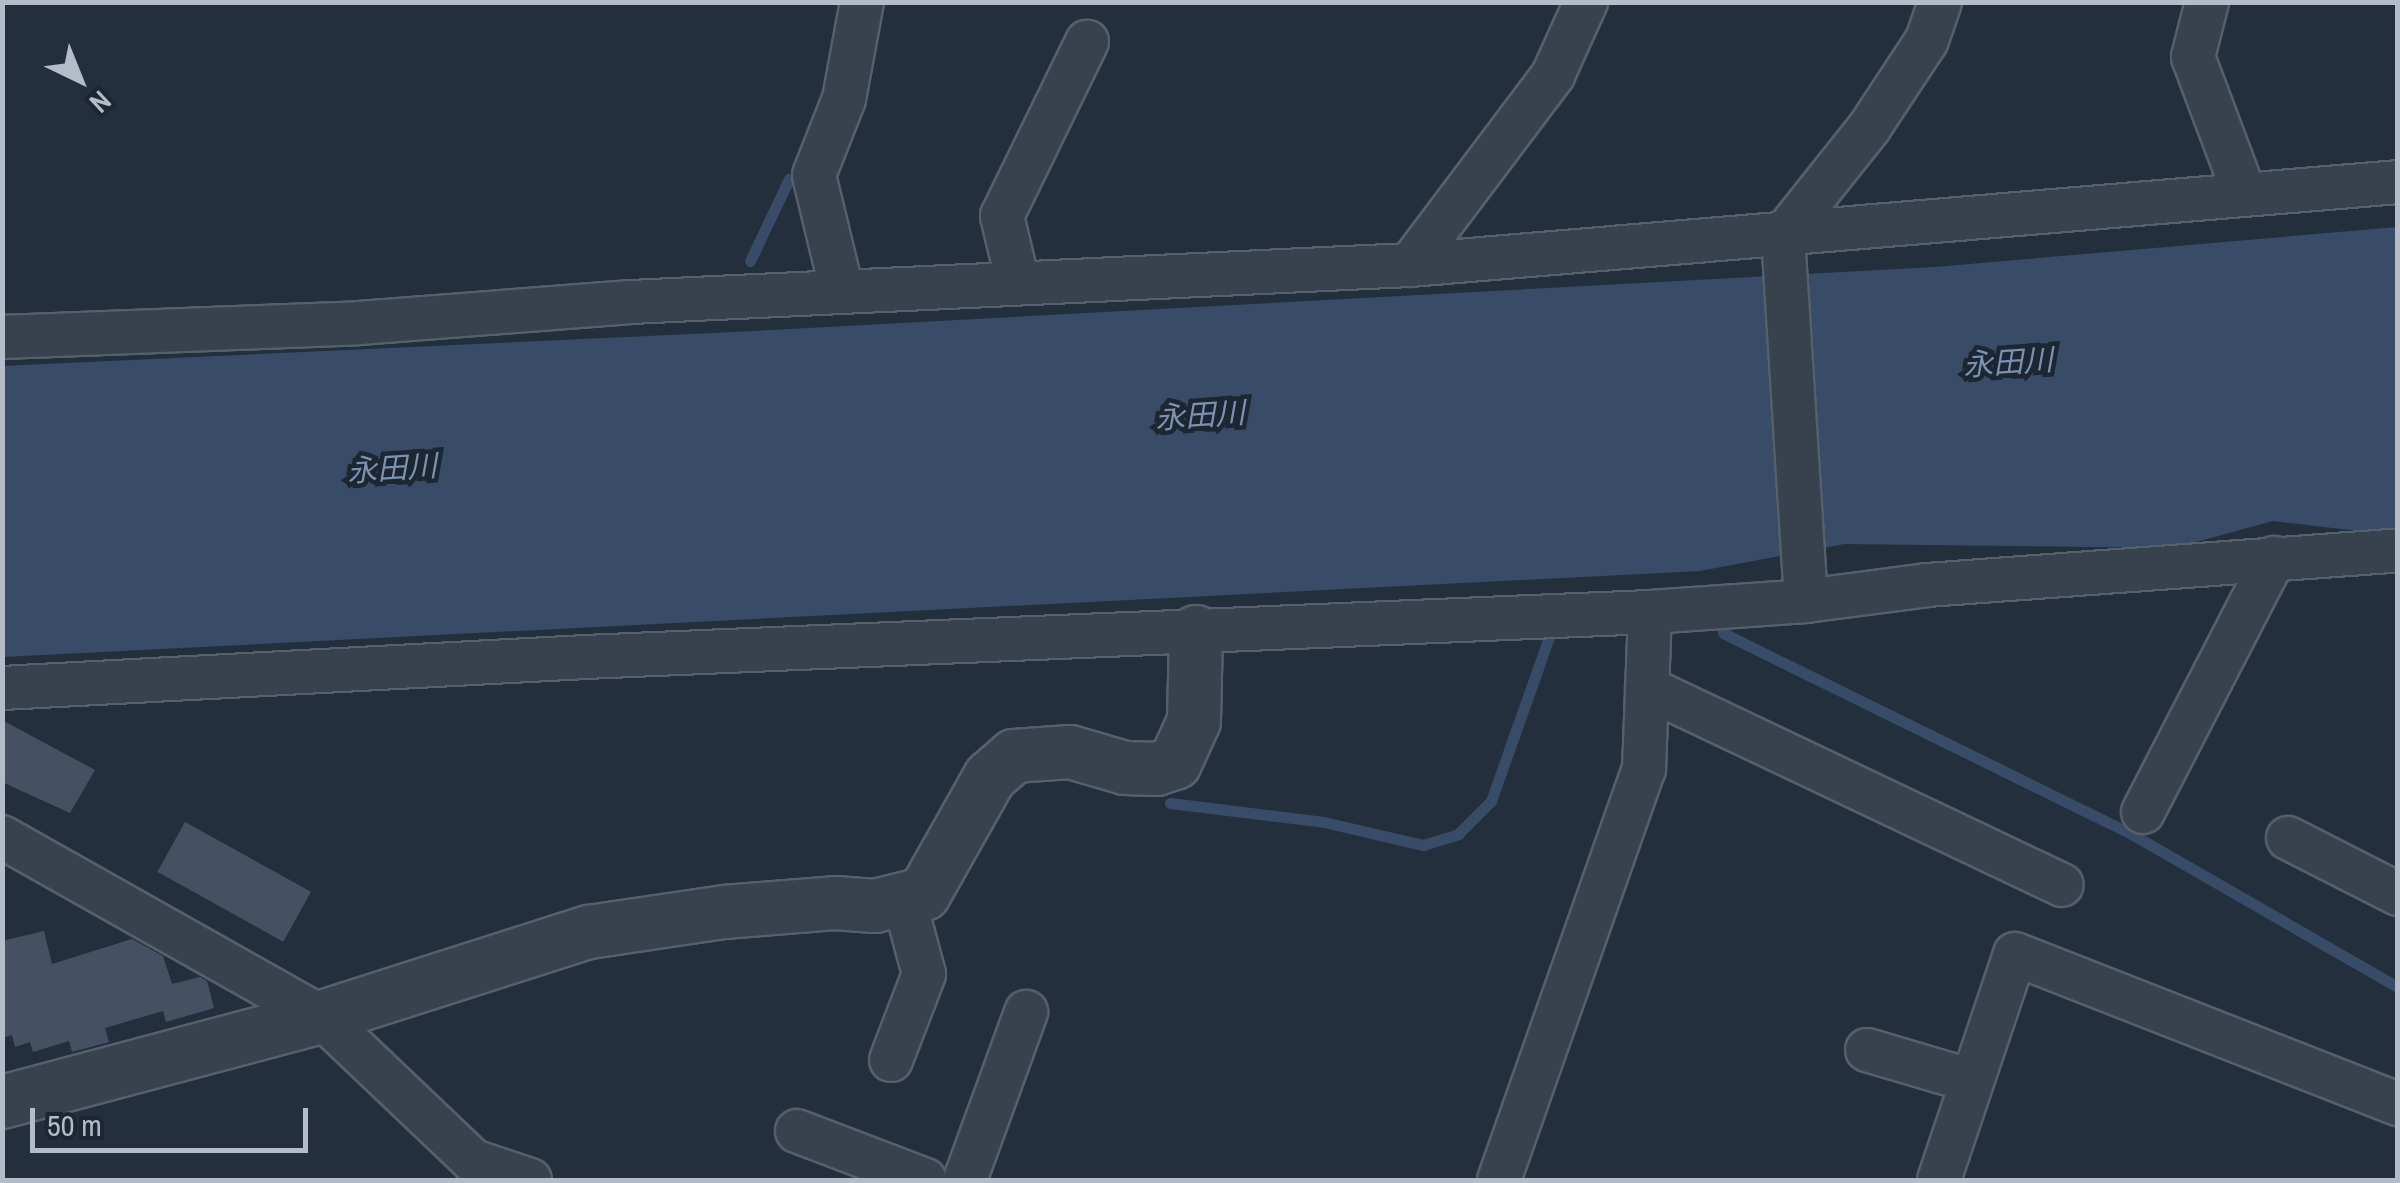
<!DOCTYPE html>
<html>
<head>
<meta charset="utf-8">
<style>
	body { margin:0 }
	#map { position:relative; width:2400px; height:1183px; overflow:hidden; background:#242f3e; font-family:"Archivo Narrow","Noto Sans JP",sans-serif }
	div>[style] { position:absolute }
	.water>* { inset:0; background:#394c67 }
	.stream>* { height:11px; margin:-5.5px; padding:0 5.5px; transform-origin:5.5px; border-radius:5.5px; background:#394c67 }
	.building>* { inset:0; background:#455162; transform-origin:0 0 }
	.roads { filter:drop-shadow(2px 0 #565f6c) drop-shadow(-2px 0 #565f6c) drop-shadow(0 2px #565f6c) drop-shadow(0 -2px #565f6c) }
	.minor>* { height:42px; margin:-21px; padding:0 21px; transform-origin:21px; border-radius:21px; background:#38414e }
	.tertiary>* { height:52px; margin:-26px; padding:0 26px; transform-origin:26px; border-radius:26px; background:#38414e }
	span { translate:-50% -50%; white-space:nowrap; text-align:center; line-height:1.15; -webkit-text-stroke:9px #1d2633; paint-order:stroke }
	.water-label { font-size:30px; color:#7c92b1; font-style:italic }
	.frame { position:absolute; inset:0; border:5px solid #b4bcc9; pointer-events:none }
	.north { position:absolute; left:30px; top:30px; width:100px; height:100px; -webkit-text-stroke:8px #1d2633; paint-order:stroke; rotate:137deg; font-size:28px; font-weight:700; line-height:40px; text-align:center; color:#b4bcc9 }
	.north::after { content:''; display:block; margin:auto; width:35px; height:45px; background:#b4bcc9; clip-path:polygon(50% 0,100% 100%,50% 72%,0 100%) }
	.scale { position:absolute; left:30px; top:1108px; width:278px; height:45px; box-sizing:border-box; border:5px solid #b4bcc9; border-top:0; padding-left:12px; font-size:30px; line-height:35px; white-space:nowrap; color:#b4bcc9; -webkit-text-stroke:8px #1d2633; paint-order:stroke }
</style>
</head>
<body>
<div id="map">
	<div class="water">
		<i style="clip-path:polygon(2397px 227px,2397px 534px,2391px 535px,2273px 521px,2174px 548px,1844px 544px,1700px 571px,3px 657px,2px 366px,734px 332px,1935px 267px)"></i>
	</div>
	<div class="stream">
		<i style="left:750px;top:261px;width:91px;rotate:-64.6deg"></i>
		<i style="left:1723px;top:633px;width:451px;rotate:26.2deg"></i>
		<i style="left:2128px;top:832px;width:311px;rotate:29.9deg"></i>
		<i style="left:1170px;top:803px;width:155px;rotate:7deg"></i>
		<i style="left:1324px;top:822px;width:102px;rotate:13.1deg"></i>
		<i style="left:1423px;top:845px;width:37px;rotate:-17deg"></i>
		<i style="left:1458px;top:834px;width:47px;rotate:-45deg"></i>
		<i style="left:1491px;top:801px;width:174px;rotate:-70.5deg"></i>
	</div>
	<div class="building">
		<i style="clip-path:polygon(2px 720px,95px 770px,70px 813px,2px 782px)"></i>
		<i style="left:185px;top:822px;width:144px;height:57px;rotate:29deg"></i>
		<i style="clip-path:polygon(44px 931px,52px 964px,132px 939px,163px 956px,172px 984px,200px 977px,207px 981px,214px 1008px,166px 1022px,163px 1011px,105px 1028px,109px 1042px,72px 1052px,69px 1041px,33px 1052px,30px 1042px,15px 1047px,12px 1035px,2px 1038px,2px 941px)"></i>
	</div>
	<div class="roads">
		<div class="minor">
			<i style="left:2207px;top:2px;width:57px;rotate:104.3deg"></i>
			<i style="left:2193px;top:57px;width:147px;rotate:69.4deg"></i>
			<i style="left:1410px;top:265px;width:238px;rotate:-53deg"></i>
			<i style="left:1553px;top:75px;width:80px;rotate:-65.7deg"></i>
			<i style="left:1018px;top:283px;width:69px;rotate:-103.4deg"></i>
			<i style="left:1002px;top:216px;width:194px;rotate:-64deg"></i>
			<i style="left:842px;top:291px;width:119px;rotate:-103.6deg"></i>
			<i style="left:814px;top:175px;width:82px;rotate:-68.5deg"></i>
			<i style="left:844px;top:99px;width:99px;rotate:-79.5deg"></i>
			<i style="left:2px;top:337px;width:357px;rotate:-2.2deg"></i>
			<i style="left:359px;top:323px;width:273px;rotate:-4.4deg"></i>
			<i style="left:631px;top:302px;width:780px;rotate:-2.72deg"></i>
			<i style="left:1410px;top:265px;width:991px;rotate:-4.8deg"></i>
			<i style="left:1806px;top:601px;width:366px;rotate:-93.6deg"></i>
			<i style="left:1783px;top:236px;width:138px;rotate:-51.5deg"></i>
			<i style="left:1869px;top:128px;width:105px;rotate:-56.6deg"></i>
			<i style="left:1927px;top:40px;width:40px;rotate:-71.1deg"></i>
			<i style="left:2px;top:688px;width:584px;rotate:-3.04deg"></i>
			<i style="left:585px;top:657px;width:1066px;rotate:-2.42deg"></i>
			<i style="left:1650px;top:612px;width:156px;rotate:-4deg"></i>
			<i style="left:1806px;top:601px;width:122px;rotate:-7.5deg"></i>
			<i style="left:1927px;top:585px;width:472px;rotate:-4.2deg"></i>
			<i style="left:1647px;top:688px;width:459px;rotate:25.4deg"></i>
			<i style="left:2143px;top:812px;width:286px;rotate:-62.7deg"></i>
			<i style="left:2px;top:837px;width:367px;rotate:29.4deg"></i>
			<i style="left:322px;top:1017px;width:209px;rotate:43.6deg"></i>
			<i style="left:473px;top:1161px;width:60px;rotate:18.4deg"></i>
			<i style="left:2288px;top:838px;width:123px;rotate:27deg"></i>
			<i style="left:1867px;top:1050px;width:109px;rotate:16.4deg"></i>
			<i style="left:891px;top:1060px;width:92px;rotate:-69deg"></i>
			<i style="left:924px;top:974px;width:77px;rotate:-105.1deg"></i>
			<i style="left:797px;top:1131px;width:137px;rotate:20.9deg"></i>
			<i style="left:965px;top:1180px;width:179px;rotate:-70deg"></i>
			<i style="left:1499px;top:1180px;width:436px;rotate:-70.6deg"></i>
			<i style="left:1644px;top:769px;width:157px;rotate:-87.8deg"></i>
			<i style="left:1939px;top:1180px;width:238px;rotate:-71.4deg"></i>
			<i style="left:2015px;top:954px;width:411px;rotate:21.4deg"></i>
		</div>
		<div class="tertiary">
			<i style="left:2px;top:1102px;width:331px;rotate:-14.9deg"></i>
			<i style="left:322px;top:1017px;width:280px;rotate:-17.7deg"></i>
			<i style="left:589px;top:932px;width:136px;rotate:-8.4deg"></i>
			<i style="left:724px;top:912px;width:111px;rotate:-4.6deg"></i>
			<i style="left:835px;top:903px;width:40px;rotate:4.3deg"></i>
			<i style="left:875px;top:906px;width:50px;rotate:-13.8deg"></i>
			<i style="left:924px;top:894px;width:134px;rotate:-60.6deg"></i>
			<i style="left:990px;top:777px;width:32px;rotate:-41deg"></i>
			<i style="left:1014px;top:756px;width:56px;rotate:-4.1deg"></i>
			<i style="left:1070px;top:752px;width:57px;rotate:16.2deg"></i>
			<i style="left:1125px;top:768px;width:31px;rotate:2deg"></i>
			<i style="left:1156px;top:769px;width:20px;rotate:-18deg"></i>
			<i style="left:1175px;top:763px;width:46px;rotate:-65.7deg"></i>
			<i style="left:1194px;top:721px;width:89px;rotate:-88.7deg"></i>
		</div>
	</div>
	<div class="water-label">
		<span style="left:2008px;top:362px;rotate:-4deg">永田川</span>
		<span style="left:1200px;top:415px;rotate:-4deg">永田川</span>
		<span style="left:392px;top:468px;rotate:-4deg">永田川</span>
	</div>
	<div class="frame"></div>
	<div class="north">N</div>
	<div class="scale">50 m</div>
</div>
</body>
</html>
